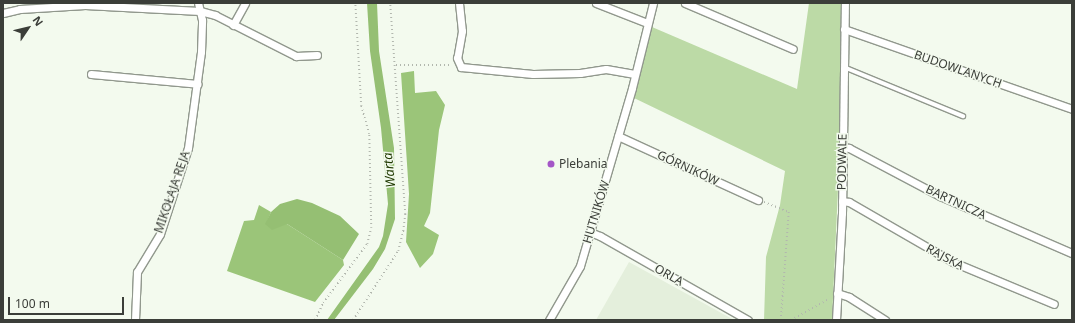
<!DOCTYPE html>
<html>
<head>
<meta charset="utf-8">
<style>
	body { margin:0 }
	#map { position:relative; width:1075px; height:323px; overflow:hidden; background:#f3faee; font-family:"Noto Sans",sans-serif }
	div>[style] { position:absolute }
	.built>* { inset:0; background:#e4efdc }
	.green>* { inset:0; background:#bcdaa6 }
	.forest>* { inset:0; background:#9bc579 }
	.water>* { inset:0; background:#95bf73 }
	.path>* { height:1.5px; margin-top:-0.75px; transform-origin:0; background:repeating-linear-gradient(90deg,#b2b7ae 0 1px,transparent 0 4px) }
	.roads { filter:drop-shadow(1px 0 #91988d) drop-shadow(-1px 0 #91988d) drop-shadow(0 1px #91988d) drop-shadow(0 -1px #91988d) }
	.lane>* { height:3.5px; margin:-1.75px; padding:0 1.75px; transform-origin:1.75px; border-radius:1.75px; background:#fff }
	.street>* { height:7px; margin:-3.5px; padding:0 3.5px; transform-origin:3.5px; border-radius:3.5px; background:#fff }
	.dots>* { width:11px; height:11px; translate:-50% -50%; box-sizing:border-box; border:2px solid #f3faee; border-radius:50% }
	span { translate:-50% -50%; white-space:nowrap; text-align:center; line-height:1.15; -webkit-text-stroke:3px #f3faee; paint-order:stroke }
	.street-label { font-size:12px; color:#3b3e39 }
	.poi-label { font-size:12px; color:#3b3e39 }
	.left { translate:0 -50%; text-align:left }
	.water-label { font-size:13px; color:#1f3901; font-style:italic }
	.frame { position:absolute; inset:0; border:4px solid #3b3e39; pointer-events:none }
	.north { position:absolute; left:8px; top:8px; width:40px; height:40px; -webkit-text-stroke:3px #f3faee; paint-order:stroke; rotate:55deg; font-size:11px; font-weight:700; line-height:16px; text-align:center; color:#3b3e39 }
	.north::after { content:''; display:block; margin:auto; width:14px; height:18px; background:#3b3e39; clip-path:polygon(50% 0,100% 100%,50% 72%,0 100%) }
	.scale { position:absolute; left:8px; top:297px; width:116px; height:18px; box-sizing:border-box; border:2px solid #3b3e39; border-top:0; padding-left:5px; font-size:12px; line-height:14px; white-space:nowrap; color:#3b3e39; -webkit-text-stroke:3px #f3faee; paint-order:stroke }
</style>
</head>
<body>
<div id="map">
	<div class="built">
		<i style="clip-path:polygon(629px 262px,734px 320px,596px 320px)"></i>
	</div>
	<div class="green">
		<i style="clip-path:polygon(809px 3px,841px 3px,839px 167px,832px 320px,764px 320px,766px 257px,780px 205px,785px 171px,634px 98px,652px 27px,797px 89px)"></i>
	</div>
	<div class="forest">
		<i style="clip-path:polygon(414px 71px,415px 93px,436px 91px,445px 105px,439px 130px,430px 213px,424px 226px,439px 235px,433px 254px,420px 268px,406px 242px,409px 194px,401px 73px)"></i>
		<i style="clip-path:polygon(259px 205px,271px 212px,266px 224px,287px 224px,343px 260px,344px 265px,315px 302px,227px 271px,244px 221px,254px 220px)"></i>
	</div>
	<div class="water">
		<i style="clip-path:polygon(367px 3px,377px 3px,379px 51px,394px 148px,395px 219px,385px 249px,373px 269px,334px 320px,327px 320px,379px 247px,383px 236px,388px 204px,381px 128px,370px 51px)"></i>
		<i style="clip-path:polygon(297px 199px,312px 203px,340px 216px,359px 234px,343px 260px,287px 224px,272px 230px,265px 224px,271px 212px,280px 204px)"></i>
	</div>
	<div class="path">
		<i style="left:396px;top:65px;width:56px"></i>
		<i style="left:764px;top:202px;width:27px;rotate:22deg"></i>
		<i style="left:789px;top:212px;width:108px;rotate:94.2deg"></i>
		<i style="left:315px;top:320px;width:19px;rotate:-65deg"></i>
		<i style="left:323px;top:303px;width:74px;rotate:-53.3deg"></i>
		<i style="left:367px;top:244px;width:16px;rotate:-76deg"></i>
		<i style="left:371px;top:228px;width:94px;rotate:-91.2deg"></i>
		<i style="left:369px;top:134px;width:29px;rotate:-106deg"></i>
		<i style="left:361px;top:106px;width:103px;rotate:-93.3deg"></i>
		<i style="left:353px;top:320px;width:82px;rotate:-56.9deg"></i>
		<i style="left:398px;top:251px;width:21px;rotate:-76deg"></i>
		<i style="left:403px;top:231px;width:17px;rotate:-83deg"></i>
		<i style="left:405px;top:214px;width:212px;rotate:-94.1deg"></i>
		<i style="left:791px;top:320px;width:43px;rotate:-28.9deg"></i>
	</div>
	<div class="roads">
		<div class="lane">
			<i style="left:844px;top:67px;width:129px;rotate:22.4deg"></i>
		</div>
		<div class="street">
			<i style="left:459px;top:3px;width:28px;rotate:84deg"></i>
			<i style="left:462px;top:31px;width:27px;rotate:100deg"></i>
			<i style="left:457px;top:58px;width:10px;rotate:66deg"></i>
			<i style="left:461px;top:67px;width:72px;rotate:5.6deg"></i>
			<i style="left:533px;top:74px;width:47px;rotate:-1.2deg"></i>
			<i style="left:580px;top:73px;width:26px;rotate:-9deg"></i>
			<i style="left:606px;top:69px;width:29px;rotate:10deg"></i>
			<i style="left:596px;top:3px;width:55px;rotate:21.4deg"></i>
			<i style="left:685px;top:3px;width:117px;rotate:23.1deg"></i>
			<i style="left:3px;top:13px;width:17px;rotate:-13deg"></i>
			<i style="left:20px;top:9px;width:65px;rotate:-3.5deg"></i>
			<i style="left:85px;top:5px;width:115px;rotate:3deg"></i>
			<i style="left:200px;top:11px;width:16px;rotate:15deg"></i>
			<i style="left:215px;top:15px;width:91px;rotate:26.8deg"></i>
			<i style="left:296px;top:56px;width:21px;rotate:-3deg"></i>
			<i style="left:233px;top:25px;width:25px;rotate:-61deg"></i>
			<i style="left:844px;top:29px;width:242px;rotate:19.3deg"></i>
			<i style="left:91px;top:74px;width:107px;rotate:5.3deg"></i>
			<i style="left:618px;top:136px;width:154px;rotate:24.6deg"></i>
			<i style="left:843px;top:147px;width:6px;rotate:9deg"></i>
			<i style="left:849px;top:148px;width:103px;rotate:27.8deg"></i>
			<i style="left:940px;top:196px;width:144px;rotate:23.4deg"></i>
			<i style="left:842px;top:201px;width:7px;rotate:8deg"></i>
			<i style="left:849px;top:202px;width:120px;rotate:30deg"></i>
			<i style="left:953px;top:262px;width:109px;rotate:22.6deg"></i>
			<i style="left:590px;top:232px;width:11px;rotate:22deg"></i>
			<i style="left:600px;top:236px;width:170px;rotate:29.6deg"></i>
			<i style="left:837px;top:293px;width:13px;rotate:18deg"></i>
			<i style="left:849px;top:297px;width:43px;rotate:32.6deg"></i>
			<i style="left:135px;top:320px;width:48px;rotate:-87.6deg"></i>
			<i style="left:137px;top:272px;width:44px;rotate:-58.8deg"></i>
			<i style="left:160px;top:234px;width:90px;rotate:-72deg"></i>
			<i style="left:188px;top:148px;width:97px;rotate:-82.3deg"></i>
			<i style="left:201px;top:52px;width:32px;rotate:-88deg"></i>
			<i style="left:202px;top:20px;width:17px;rotate:-103deg"></i>
			<i style="left:549px;top:320px;width:62px;rotate:-60.1deg"></i>
			<i style="left:580px;top:266px;width:185px;rotate:-73.7deg"></i>
			<i style="left:632px;top:88px;width:88px;rotate:-76.1deg"></i>
			<i style="left:836px;top:320px;width:107px;rotate:-86.8deg"></i>
			<i style="left:842px;top:213px;width:210px;rotate:-89.2deg"></i>
		</div>
	</div>
	<div class="dots">
		<i style="left:551px;top:164px;background:#a456c7"></i>
	</div>
	<div class="street-label">
		<span style="left:958px;top:69px;rotate:19deg">BUDOWLANYCH</span>
		<span style="left:842px;top:162px;rotate:-89deg">PODWALE</span>
		<span style="left:688px;top:168px;rotate:25deg">GÓRNIKÓW</span>
		<span style="left:172px;top:192px;rotate:-71deg">MIKOŁAJA REJA</span>
		<span style="left:956px;top:202px;rotate:25deg">BARTNICZA</span>
		<span style="left:596px;top:212px;rotate:-73deg">HUTNIKÓW</span>
		<span style="left:945px;top:257px;rotate:28deg">RAJSKA</span>
		<span style="left:669px;top:275px;rotate:29deg">ORLA</span>
	</div>
	<div class="poi-label">
		<span class="left" style="left:559px;top:164px">Plebania</span>
	</div>
	<div class="water-label">
		<span style="left:389px;top:170px;rotate:-96deg">Warta</span>
	</div>
	<div class="frame"></div>
	<div class="north">N</div>
	<div class="scale">100 m</div>
</div>
</body>
</html>
